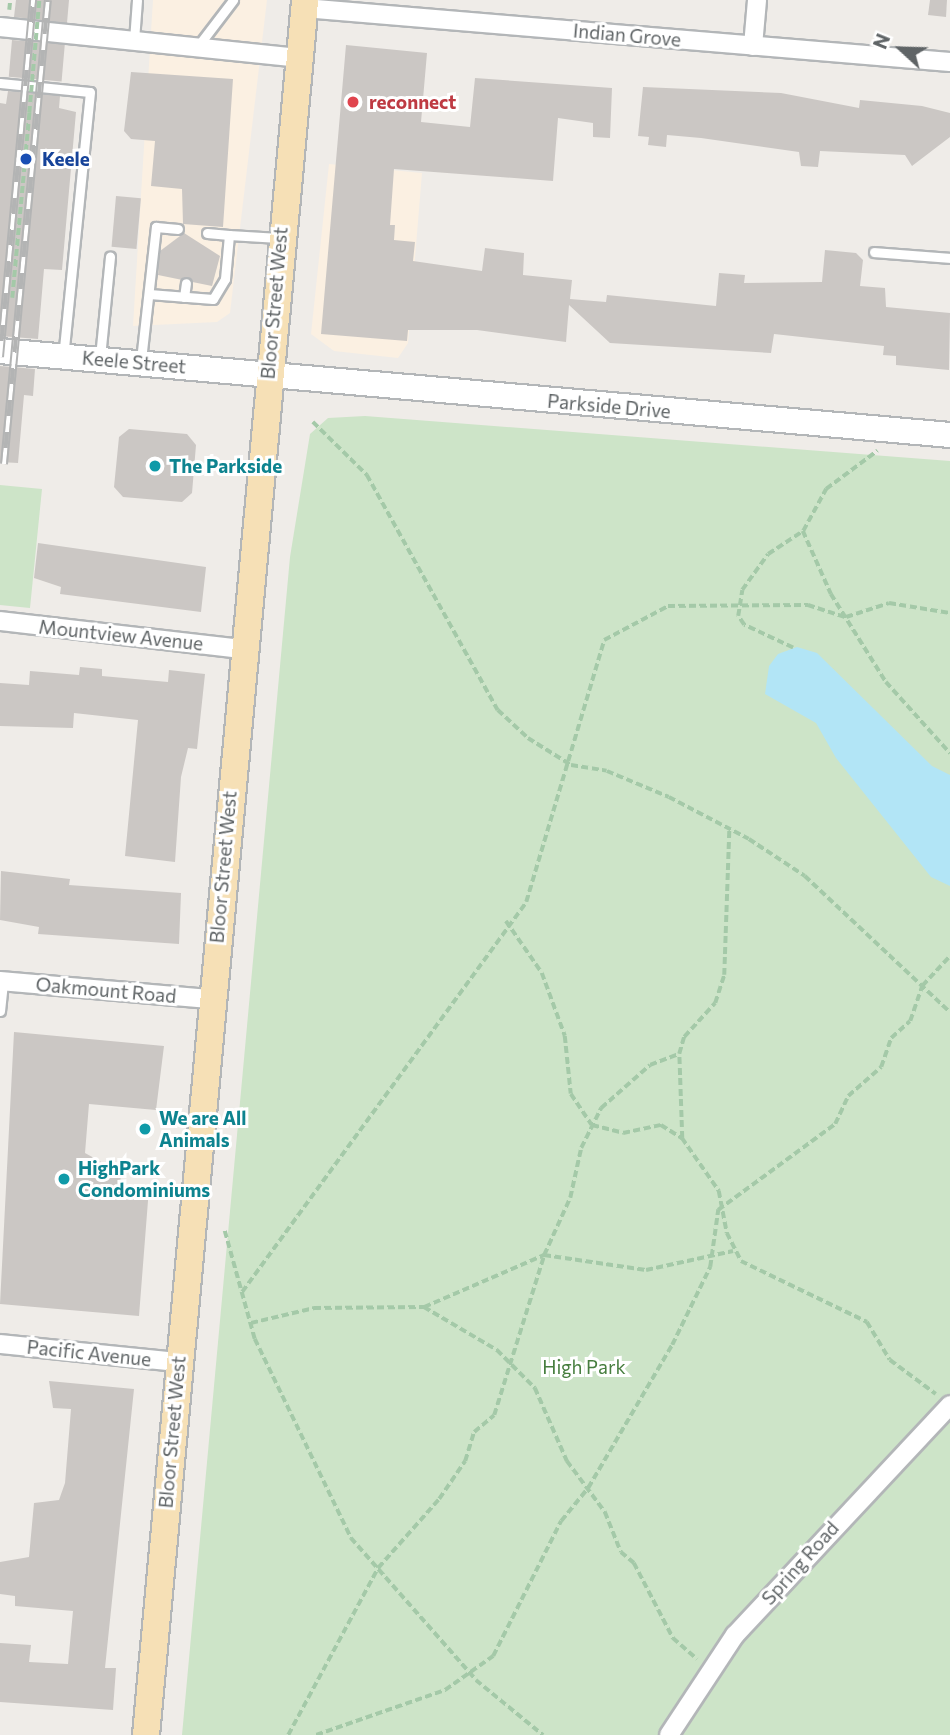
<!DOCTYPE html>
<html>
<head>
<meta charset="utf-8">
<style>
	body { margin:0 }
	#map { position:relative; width:950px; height:1735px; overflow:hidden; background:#efece8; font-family:Commissioner,sans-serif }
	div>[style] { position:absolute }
	.commercial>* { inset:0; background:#fbf0e2 }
	.green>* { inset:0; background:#cde4c8 }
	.water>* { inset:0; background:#b2e5f6 }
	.building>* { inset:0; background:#cbc7c4; transform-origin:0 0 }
	.path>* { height:3.5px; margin-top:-1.75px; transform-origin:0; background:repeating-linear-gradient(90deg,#a4c9a8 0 7px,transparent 0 10.5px) }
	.roads { filter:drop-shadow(2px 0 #b3b6b8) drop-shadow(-2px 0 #b3b6b8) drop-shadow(0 2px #b3b6b8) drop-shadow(0 -2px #b3b6b8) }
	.lane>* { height:9px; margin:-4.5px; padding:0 4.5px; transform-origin:4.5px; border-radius:4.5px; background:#fff }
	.street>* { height:18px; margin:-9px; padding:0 9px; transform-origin:9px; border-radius:9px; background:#fff }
	.secondary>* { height:24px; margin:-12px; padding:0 12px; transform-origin:12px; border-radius:12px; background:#fff }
	.primary>* { height:26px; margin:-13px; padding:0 13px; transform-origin:13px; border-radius:13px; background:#f6e0b6 }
	.rail>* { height:8px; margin-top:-4px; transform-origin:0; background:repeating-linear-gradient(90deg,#fff 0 16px,#b3b4b4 0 32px); box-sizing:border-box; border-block:2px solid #b3b4b4 }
	.path-bridge>* { height:3.5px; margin-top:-1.75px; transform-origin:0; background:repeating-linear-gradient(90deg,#a4c9a8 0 7px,transparent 0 10.5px) }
	.dots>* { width:19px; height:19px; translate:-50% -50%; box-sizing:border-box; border:4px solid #fff; border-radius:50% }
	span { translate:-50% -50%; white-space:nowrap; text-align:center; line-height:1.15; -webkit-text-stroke:6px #fff; paint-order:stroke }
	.street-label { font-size:19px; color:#5f6466 }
	.health-label { font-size:19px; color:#be3a42; font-weight:700 }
	.left { translate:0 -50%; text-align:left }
	.transit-label { font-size:19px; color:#164399; font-weight:700 }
	.culture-label { font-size:19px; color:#0d838f; font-weight:700 }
	.park-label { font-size:19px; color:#477e3f }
	.north { position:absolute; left:866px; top:14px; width:70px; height:70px; -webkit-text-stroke:5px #fff; paint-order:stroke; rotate:292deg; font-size:19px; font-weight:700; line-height:28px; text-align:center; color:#5f6466 }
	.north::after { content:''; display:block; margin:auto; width:24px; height:32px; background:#5f6466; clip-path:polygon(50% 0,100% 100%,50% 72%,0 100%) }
</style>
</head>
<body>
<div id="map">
	<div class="commercial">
		<i style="clip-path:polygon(153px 0,267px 0,230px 313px,217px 322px,133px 326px)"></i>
		<i style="clip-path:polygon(329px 164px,422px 173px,408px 343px,398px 358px,334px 351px,311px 334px)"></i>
	</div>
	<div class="green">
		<i style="clip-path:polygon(365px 416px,950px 461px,950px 1735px,182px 1735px,290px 557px,310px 434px,328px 418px)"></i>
		<i style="clip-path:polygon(0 485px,42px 489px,30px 608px,0 605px)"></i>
	</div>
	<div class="water">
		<i style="clip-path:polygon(797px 647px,817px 653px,932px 766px,950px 775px,950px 886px,931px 877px,836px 758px,816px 723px,765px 694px,769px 666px,778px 654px)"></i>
	</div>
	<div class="building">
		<i style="clip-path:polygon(16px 0,69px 0,67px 23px,14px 17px)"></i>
		<i style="clip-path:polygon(930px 0,947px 0,946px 17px,928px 15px)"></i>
		<i style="left:12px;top:40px;width:53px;height:37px;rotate:5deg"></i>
		<i style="clip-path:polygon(346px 45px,427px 53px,421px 122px,470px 127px,475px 78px,612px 88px,610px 138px,593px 137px,593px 123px,558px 118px,553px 181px,394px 169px,390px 225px,395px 225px,394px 240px,415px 242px,413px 261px,482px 271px,485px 248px,524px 253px,523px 275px,572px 280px,570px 299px,606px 302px,607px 295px,716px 306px,719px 273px,745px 275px,744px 283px,822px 282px,825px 250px,856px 253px,863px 260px,860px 286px,885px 288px,886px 307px,950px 313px,949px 370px,896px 365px,896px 356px,883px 355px,884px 346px,774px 334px,771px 353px,610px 343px,569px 305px,566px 342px,477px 330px,408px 330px,407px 341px,321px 334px)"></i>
		<i style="clip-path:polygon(131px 72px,233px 79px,223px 227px,183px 224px,182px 189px,151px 186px,155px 141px,131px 139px,124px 131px)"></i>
		<i style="clip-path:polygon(643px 87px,781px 93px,859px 108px,860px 100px,922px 106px,950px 113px,950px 137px,912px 166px,905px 155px,820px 151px,818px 167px,801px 166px,799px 152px,701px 138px,667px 135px,666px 147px,648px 145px,649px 137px,638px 136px)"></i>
		<i style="clip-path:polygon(8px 91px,60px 96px,59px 108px,76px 112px,62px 270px,44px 269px,38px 339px,0 336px,0 103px,6px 104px)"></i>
		<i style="left:116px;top:196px;width:25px;height:51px;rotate:5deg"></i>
		<i style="clip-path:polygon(184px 233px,220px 256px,212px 286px,158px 275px,160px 251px)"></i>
		<i style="clip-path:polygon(0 366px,35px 369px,33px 396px,24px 395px,18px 463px,0 462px)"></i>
		<i style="clip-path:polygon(129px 429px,187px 434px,196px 445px,192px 493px,182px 502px,123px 497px,114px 487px,119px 437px)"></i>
		<i style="clip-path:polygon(38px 543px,206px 567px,201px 612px,60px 594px,61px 587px,34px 578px)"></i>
		<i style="clip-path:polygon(80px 667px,102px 669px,102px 676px,168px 682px,169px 670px,205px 674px,197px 749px,188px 748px,181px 777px,175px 862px,125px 856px,138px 720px,74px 713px,73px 728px,0 726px,0 683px,29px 685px,30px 671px,79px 675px)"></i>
		<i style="clip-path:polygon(1px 871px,70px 879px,69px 885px,181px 893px,179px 944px,38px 934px,39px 927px,0 920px)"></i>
		<i style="clip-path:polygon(14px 1032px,164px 1046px,156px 1110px,89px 1104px,85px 1153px,121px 1173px,120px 1186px,149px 1188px,139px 1316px,0 1304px)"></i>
		<i style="clip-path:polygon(49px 1381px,134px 1389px,105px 1668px,116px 1668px,113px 1710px,0 1702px,0 1643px,31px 1645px,29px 1662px,68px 1664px,73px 1611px,15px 1606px,15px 1596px,0 1594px,0 1562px,29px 1557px,34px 1503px,59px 1500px,65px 1483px,71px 1409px,53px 1408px)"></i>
	</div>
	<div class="path">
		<i style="left:9px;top:10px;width:10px;rotate:-84deg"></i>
		<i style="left:12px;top:298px;width:186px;rotate:-84.7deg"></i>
		<i style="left:313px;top:422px;width:76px;rotate:44.5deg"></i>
		<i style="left:367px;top:475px;width:269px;rotate:60.9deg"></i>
		<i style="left:498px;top:710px;width:41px;rotate:43deg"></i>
		<i style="left:528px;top:738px;width:51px;rotate:32.1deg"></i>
		<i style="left:571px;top:765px;width:36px;rotate:9deg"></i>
		<i style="left:607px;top:771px;width:67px;rotate:22.8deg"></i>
		<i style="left:669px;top:797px;width:90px;rotate:27.7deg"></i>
		<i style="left:749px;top:839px;width:67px;rotate:33.5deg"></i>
		<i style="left:805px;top:876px;width:199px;rotate:43.2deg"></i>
		<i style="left:803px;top:531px;width:69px;rotate:66deg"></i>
		<i style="left:831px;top:594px;width:104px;rotate:58deg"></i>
		<i style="left:886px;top:682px;width:96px;rotate:48deg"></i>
		<i style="left:793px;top:648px;width:54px;rotate:-154.9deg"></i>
		<i style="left:744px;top:625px;width:11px;rotate:-124deg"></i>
		<i style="left:738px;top:616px;width:26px;rotate:-81deg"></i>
		<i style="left:742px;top:590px;width:44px;rotate:-54.2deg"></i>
		<i style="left:768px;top:554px;width:42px;rotate:-33.3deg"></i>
		<i style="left:803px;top:531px;width:48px;rotate:-61.3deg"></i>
		<i style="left:826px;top:489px;width:64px;rotate:-36.7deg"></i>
		<i style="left:506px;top:921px;width:63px;rotate:55.3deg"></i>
		<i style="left:542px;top:973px;width:67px;rotate:69.9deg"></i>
		<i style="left:565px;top:1036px;width:58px;rotate:84.1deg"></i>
		<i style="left:571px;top:1094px;width:37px;rotate:56deg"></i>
		<i style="left:592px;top:1125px;width:32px;rotate:14deg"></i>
		<i style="left:623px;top:1133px;width:39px;rotate:-12deg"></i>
		<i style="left:661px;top:1125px;width:25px;rotate:32deg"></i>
		<i style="left:682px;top:1138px;width:65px;rotate:55.1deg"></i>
		<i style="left:719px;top:1191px;width:43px;rotate:79.2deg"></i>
		<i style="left:727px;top:1233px;width:31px;rotate:63deg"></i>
		<i style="left:741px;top:1261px;width:140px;rotate:25.8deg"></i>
		<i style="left:867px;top:1322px;width:44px;rotate:58.8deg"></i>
		<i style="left:890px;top:1360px;width:57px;rotate:36.5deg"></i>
		<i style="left:682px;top:1138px;width:84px;rotate:-92deg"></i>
		<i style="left:679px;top:1054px;width:18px;rotate:-74deg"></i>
		<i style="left:684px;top:1037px;width:46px;rotate:-47.6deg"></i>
		<i style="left:715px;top:1003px;width:29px;rotate:-72deg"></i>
		<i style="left:724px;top:975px;width:146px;rotate:-88deg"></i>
		<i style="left:225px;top:1231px;width:112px;rotate:74.5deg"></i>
		<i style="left:255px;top:1339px;width:221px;rotate:64.2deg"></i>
		<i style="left:351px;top:1538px;width:189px;rotate:48.6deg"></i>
		<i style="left:476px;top:1680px;width:87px;rotate:39.4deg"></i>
		<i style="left:242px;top:1292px;width:482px;rotate:-53.9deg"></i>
		<i style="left:526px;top:902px;width:273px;rotate:-73.4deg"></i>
		<i style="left:604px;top:640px;width:72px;rotate:-28deg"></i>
		<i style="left:668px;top:606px;width:140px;rotate:-0.4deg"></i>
		<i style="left:808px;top:605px;width:40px;rotate:18deg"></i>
		<i style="left:846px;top:617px;width:45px;rotate:-18deg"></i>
		<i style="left:889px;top:603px;width:62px;rotate:9.3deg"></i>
		<i style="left:424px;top:1307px;width:85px;rotate:30.5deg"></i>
		<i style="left:497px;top:1350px;width:54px;rotate:45deg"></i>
		<i style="left:535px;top:1388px;width:80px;rotate:66.3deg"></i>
		<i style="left:567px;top:1461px;width:64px;rotate:53.3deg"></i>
		<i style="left:605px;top:1512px;width:43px;rotate:68.2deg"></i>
		<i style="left:621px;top:1552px;width:17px;rotate:40deg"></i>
		<i style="left:634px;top:1563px;width:85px;rotate:62.5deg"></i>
		<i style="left:673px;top:1638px;width:32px;rotate:41deg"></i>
		<i style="left:251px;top:1323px;width:65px;rotate:-13.4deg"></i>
		<i style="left:314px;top:1308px;width:110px;rotate:-0.5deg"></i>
		<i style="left:424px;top:1307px;width:131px;rotate:-23.4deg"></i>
		<i style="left:544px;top:1255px;width:103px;rotate:8.4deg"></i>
		<i style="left:646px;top:1270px;width:89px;rotate:-12.3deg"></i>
		<i style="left:288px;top:1735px;width:190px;rotate:-61.7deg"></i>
		<i style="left:378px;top:1568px;width:92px;rotate:-48.5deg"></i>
		<i style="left:439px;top:1499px;width:46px;rotate:-55.6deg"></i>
		<i style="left:465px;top:1461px;width:30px;rotate:-73deg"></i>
		<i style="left:474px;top:1432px;width:26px;rotate:-40deg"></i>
		<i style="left:494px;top:1415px;width:168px;rotate:-72.6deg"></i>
		<i style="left:544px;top:1255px;width:63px;rotate:-65.5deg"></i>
		<i style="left:570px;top:1198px;width:51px;rotate:-77.6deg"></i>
		<i style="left:581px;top:1148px;width:45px;rotate:-63.4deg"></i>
		<i style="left:601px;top:1108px;width:65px;rotate:-41.3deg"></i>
		<i style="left:650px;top:1065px;width:31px;rotate:-21deg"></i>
		<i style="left:316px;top:1735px;width:137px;rotate:-19.2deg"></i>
		<i style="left:445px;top:1690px;width:59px;rotate:-35.3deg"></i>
		<i style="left:493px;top:1656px;width:151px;rotate:-63.3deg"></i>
		<i style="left:561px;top:1521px;width:43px;rotate:-50.7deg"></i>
		<i style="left:588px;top:1488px;width:166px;rotate:-59.6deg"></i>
		<i style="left:672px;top:1345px;width:87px;rotate:-64deg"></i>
		<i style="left:710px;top:1267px;width:58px;rotate:-82deg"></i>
		<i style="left:718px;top:1210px;width:145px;rotate:-36.3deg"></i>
		<i style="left:835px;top:1124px;width:31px;rotate:-65deg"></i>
		<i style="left:848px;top:1096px;width:44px;rotate:-41.3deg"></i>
		<i style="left:881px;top:1067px;width:31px;rotate:-71deg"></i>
		<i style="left:891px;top:1038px;width:25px;rotate:-42deg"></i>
		<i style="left:910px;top:1021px;width:37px;rotate:-71deg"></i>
		<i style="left:922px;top:986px;width:41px;rotate:-47deg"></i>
	</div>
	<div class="roads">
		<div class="lane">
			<i style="left:134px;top:40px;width:40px;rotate:-85.7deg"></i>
			<i style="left:198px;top:46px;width:58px;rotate:-52.7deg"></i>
			<i style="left:0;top:83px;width:90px;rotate:5.7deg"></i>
			<i style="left:90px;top:92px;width:265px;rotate:95.8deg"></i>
			<i style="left:207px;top:233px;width:22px;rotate:5deg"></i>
			<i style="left:874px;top:252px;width:76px;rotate:4.5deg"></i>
			<i style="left:149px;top:294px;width:64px;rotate:4.5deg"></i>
			<i style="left:213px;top:299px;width:23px;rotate:-59deg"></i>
			<i style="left:225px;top:279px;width:44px;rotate:-84.8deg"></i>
			<i style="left:229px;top:235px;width:50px;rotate:3.4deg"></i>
			<i style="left:184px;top:297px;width:14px;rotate:-82deg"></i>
			<i style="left:100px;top:357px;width:101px;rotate:-84.3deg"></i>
			<i style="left:141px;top:360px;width:134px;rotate:-83.6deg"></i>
			<i style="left:156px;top:227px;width:22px;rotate:5deg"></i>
			<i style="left:0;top:1011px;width:30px;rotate:-84deg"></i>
		</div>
		<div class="street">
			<i style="left:304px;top:8px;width:648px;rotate:4.78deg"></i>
			<i style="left:0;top:27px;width:300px;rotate:5.9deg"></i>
			<i style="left:753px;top:46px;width:46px;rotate:-85deg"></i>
			<i style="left:0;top:621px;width:245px;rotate:6.6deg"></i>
			<i style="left:0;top:981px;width:213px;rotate:4.9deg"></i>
			<i style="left:0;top:1344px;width:179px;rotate:5.8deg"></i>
			<i style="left:669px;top:1735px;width:120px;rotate:-56.6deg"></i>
			<i style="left:735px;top:1635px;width:315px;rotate:-46.9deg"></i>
		</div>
		<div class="secondary">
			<i style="left:0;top:351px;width:954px;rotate:5.05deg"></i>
		</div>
		<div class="primary">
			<i style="left:146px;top:1735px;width:1742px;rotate:-84.76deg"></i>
		</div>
	</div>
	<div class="rail">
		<i style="left:0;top:357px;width:359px;rotate:-84.7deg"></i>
		<i style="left:4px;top:464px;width:466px;rotate:-84.6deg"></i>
	</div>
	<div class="path-bridge">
		<i style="left:29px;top:113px;width:113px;rotate:-84.9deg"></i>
	</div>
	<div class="dots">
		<i style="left:353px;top:102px;background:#e0444e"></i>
		<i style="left:26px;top:159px;background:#1a4fb4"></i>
		<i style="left:155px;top:466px;background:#0f9aa8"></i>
		<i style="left:145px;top:1129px;background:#0f9aa8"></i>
		<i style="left:64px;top:1179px;background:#0f9aa8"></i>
	</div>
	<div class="street-label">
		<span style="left:627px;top:35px;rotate:5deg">Indian Grove</span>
		<span style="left:274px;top:303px;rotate:-85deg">Bloor Street West</span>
		<span style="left:134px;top:362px;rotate:5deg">Keele Street</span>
		<span style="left:609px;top:406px;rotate:5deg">Parkside Drive</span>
		<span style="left:121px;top:635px;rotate:6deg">Mountview Avenue</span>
		<span style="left:223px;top:867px;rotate:-85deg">Bloor Street West</span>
		<span style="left:106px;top:990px;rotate:5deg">Oakmount Road</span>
		<span style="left:89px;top:1353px;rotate:6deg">Pacific Avenue</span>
		<span style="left:172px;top:1432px;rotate:-85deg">Bloor Street West</span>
		<span style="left:800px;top:1563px;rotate:-48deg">Spring Road</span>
	</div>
	<div class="health-label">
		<span class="left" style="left:369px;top:102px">reconnect</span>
	</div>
	<div class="transit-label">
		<span class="left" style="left:42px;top:159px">Keele</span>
	</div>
	<div class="culture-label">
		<span class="left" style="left:169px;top:466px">The Parkside</span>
		<span class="left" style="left:159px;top:1129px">We are All<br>Animals</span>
		<span class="left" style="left:78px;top:1179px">HighPark<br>Condominiums</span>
	</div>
	<div class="park-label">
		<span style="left:584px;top:1367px">High Park</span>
	</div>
	<div class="north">N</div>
</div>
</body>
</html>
